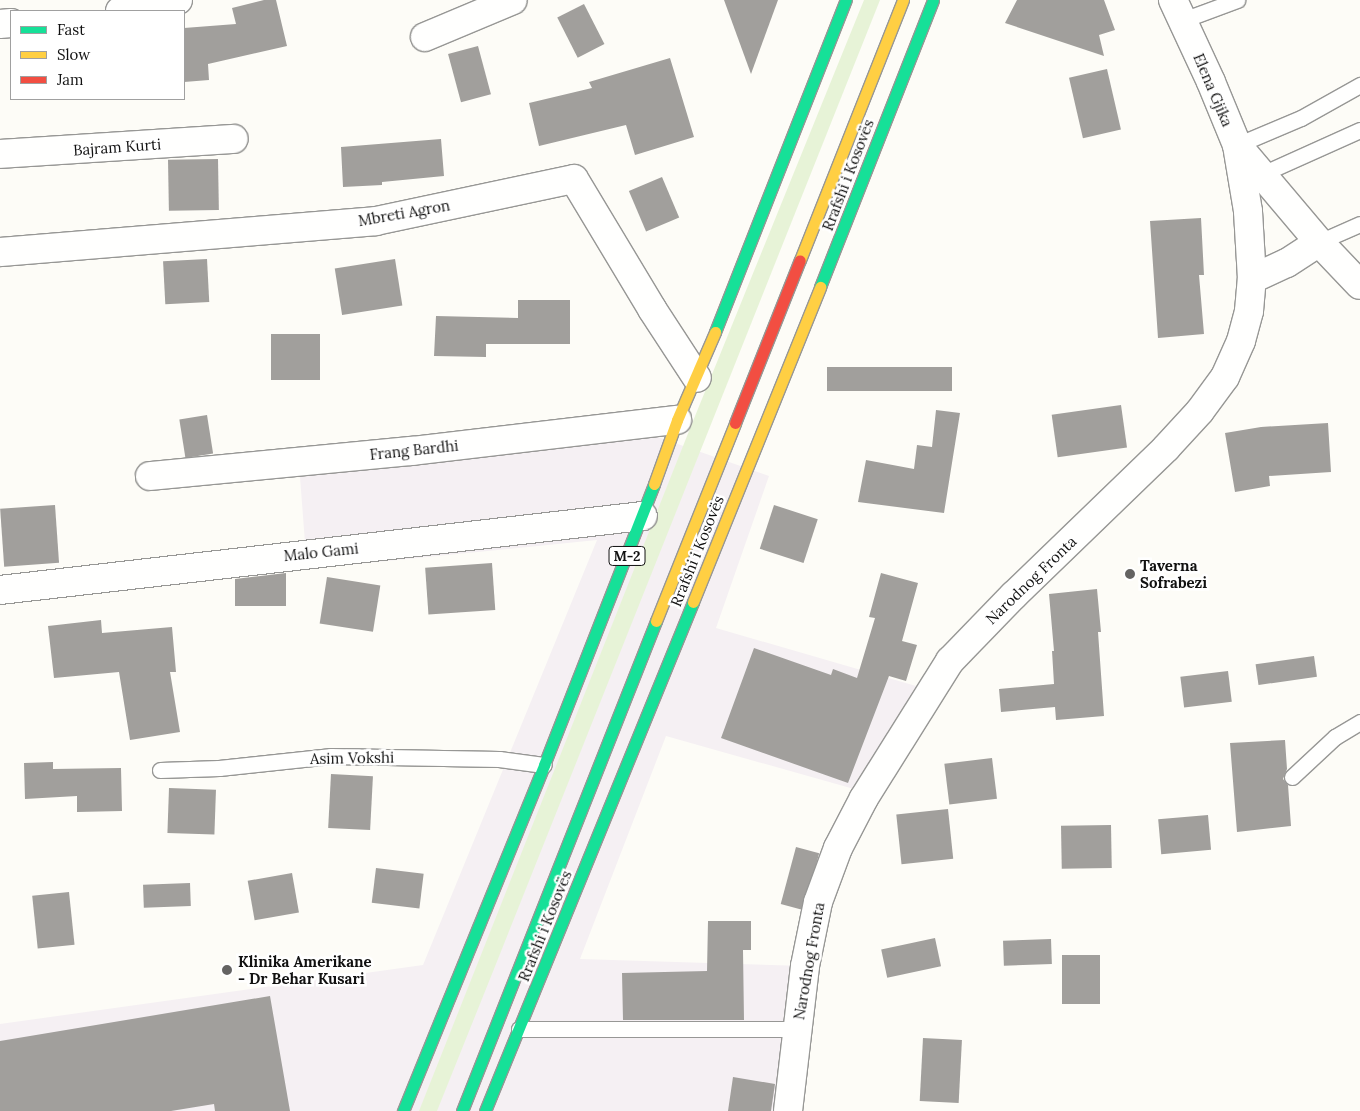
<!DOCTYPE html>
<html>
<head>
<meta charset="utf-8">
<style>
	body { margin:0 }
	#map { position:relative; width:1360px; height:1111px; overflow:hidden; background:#fdfcf7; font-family:Lora,serif }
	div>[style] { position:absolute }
	.industrial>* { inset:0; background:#f5f0f3 }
	.green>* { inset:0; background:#e7f3d7 }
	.building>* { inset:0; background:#a19f9c; transform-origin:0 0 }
	.roads { filter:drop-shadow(1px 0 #979795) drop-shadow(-1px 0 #979795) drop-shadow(0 1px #979795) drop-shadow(0 -1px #979795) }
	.lane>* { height:15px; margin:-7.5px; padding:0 7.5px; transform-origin:7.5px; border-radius:7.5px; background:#fffffe }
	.street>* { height:28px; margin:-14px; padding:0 14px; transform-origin:14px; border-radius:14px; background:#fffffe }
	.fast>* { height:11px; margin:-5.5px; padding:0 5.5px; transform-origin:5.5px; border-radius:5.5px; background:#16e098 }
	.slow>* { height:11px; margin:-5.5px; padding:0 5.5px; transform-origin:5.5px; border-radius:5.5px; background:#ffcf43 }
	.jam>* { height:11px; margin:-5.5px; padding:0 5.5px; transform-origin:5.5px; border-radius:5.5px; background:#f24e42 }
	.dots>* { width:14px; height:14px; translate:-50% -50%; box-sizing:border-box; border:2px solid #fff; border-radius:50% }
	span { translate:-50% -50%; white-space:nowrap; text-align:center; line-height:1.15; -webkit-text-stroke:5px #fff; paint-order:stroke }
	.shield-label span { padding:1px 4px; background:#fff; border:1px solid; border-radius:4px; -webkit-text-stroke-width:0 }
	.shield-label { font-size:14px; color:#111; font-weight:700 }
	.street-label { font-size:15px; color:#111 }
	.poi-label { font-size:15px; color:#111; font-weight:700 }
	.left { translate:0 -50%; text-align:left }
	.legend { position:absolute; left:10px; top:10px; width:175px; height:90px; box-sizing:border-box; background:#fff; border:1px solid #a0a0a0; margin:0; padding:6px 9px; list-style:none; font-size:15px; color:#111 }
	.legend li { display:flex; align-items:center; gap:10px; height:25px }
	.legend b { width:25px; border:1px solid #a0a0a0 }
</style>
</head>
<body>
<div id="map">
	<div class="industrial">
		<i style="clip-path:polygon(635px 429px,769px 476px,716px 628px,916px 686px,854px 789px,666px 736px,580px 959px,805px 966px,788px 1111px,0 1111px,0 1024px,423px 965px,597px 540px,307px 569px,300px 477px)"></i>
	</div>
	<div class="green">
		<i style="clip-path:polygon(864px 0,880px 0,494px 969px,437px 1111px,419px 1111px,689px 431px)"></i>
	</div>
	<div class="building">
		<i style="clip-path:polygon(264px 0,276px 0,287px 46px,208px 64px,209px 80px,184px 82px,184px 28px,236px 24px,232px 8px)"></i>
		<i style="clip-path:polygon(724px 0,778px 0,751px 74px)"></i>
		<i style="clip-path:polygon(1017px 0,1104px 0,1115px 30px,1099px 35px,1104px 56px,1005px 23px)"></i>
		<i style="left:584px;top:4px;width:45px;height:30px;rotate:63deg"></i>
		<i style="left:478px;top:46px;width:50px;height:31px;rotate:75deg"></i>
		<i style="clip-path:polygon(670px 58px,694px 137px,635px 155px,626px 125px,539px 146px,529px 103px,592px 88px,589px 82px)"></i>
		<i style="left:1107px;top:69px;width:62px;height:39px;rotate:77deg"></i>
		<i style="clip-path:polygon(441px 139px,444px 176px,382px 182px,382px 185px,343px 187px,341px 147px)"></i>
		<i style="left:218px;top:159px;width:51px;height:50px;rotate:89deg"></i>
		<i style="left:662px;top:177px;width:44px;height:36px;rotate:67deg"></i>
		<i style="clip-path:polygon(1201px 218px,1204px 275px,1199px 275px,1204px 334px,1158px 338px,1150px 221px)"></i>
		<i style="left:207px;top:259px;width:43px;height:44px;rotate:87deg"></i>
		<i style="left:395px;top:259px;width:47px;height:61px;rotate:81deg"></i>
		<i style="clip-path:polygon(518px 300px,570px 300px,570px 344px,486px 344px,486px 357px,434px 356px,436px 316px,518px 318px)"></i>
		<i style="left:271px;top:334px;width:49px;height:46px"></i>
		<i style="left:827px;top:367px;width:125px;height:24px"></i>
		<i style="left:1121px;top:405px;width:43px;height:70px;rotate:82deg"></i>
		<i style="clip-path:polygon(936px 410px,960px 413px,944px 513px,858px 502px,866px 460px,914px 469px,917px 445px,932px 447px)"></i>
		<i style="left:207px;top:415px;width:39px;height:28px;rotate:81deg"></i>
		<i style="clip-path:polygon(1328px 423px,1331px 472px,1269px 476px,1270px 486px,1235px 492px,1225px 433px,1261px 427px)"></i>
		<i style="left:55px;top:505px;width:58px;height:55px;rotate:86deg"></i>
		<i style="left:774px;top:505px;width:46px;height:46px;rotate:18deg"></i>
		<i style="left:492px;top:563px;width:47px;height:67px;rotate:86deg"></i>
		<i style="clip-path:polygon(286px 573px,286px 606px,235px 606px,235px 579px)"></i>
		<i style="clip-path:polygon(881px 573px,918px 583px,902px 641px,917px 645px,906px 681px,889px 676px,848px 783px,721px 738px,754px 648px,831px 675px,833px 669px,857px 678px,875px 618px,869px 617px)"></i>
		<i style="left:327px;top:577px;width:54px;height:47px;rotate:9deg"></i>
		<i style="clip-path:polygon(1097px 589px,1101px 632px,1098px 632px,1104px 716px,1056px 720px,1055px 707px,1001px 712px,999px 689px,1054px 684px,1052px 651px,1054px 651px,1049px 594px)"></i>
		<i style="clip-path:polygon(101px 620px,102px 633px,172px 627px,176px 672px,170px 672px,180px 732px,130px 740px,119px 672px,54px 678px,48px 626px)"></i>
		<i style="left:1314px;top:656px;width:21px;height:59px;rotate:82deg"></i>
		<i style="left:1228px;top:671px;width:31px;height:48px;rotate:83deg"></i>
		<i style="clip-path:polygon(1285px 740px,1287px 769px,1283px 779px,1288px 785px,1291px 826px,1237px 832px,1230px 743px)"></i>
		<i style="left:992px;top:758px;width:41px;height:48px;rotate:83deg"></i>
		<i style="clip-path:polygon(53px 762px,53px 769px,121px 768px,122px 811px,77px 812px,77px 796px,25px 799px,24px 763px)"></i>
		<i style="left:331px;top:774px;width:42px;height:54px;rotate:3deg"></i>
		<i style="left:169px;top:788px;width:47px;height:45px;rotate:2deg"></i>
		<i style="left:948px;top:809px;width:50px;height:52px;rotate:84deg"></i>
		<i style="left:1208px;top:815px;width:35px;height:50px;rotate:85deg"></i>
		<i style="left:1111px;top:825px;width:43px;height:50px;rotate:89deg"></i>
		<i style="left:796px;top:847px;width:24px;height:59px;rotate:15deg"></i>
		<i style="left:376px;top:868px;width:48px;height:35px;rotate:7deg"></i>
		<i style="left:292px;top:873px;width:40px;height:45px;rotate:80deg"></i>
		<i style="left:190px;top:883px;width:23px;height:47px;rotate:88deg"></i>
		<i style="left:69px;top:892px;width:53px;height:37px;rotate:84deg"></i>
		<i style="clip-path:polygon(708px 921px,751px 921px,751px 950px,743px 950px,744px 1020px,623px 1020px,622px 973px,707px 971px)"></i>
		<i style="left:935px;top:938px;width:29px;height:55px;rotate:78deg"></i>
		<i style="left:1051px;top:939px;width:25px;height:48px;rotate:88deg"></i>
		<i style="left:1062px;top:955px;width:38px;height:49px"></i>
		<i style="clip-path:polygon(270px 996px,290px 1111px,215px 1111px,214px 1104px,171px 1111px,0 1111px,0 1041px)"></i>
		<i style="left:923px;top:1038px;width:39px;height:63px;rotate:3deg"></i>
		<i style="clip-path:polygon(733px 1077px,775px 1084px,771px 1111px,728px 1111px)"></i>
	</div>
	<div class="roads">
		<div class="lane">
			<i style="left:1183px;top:20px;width:58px;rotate:-20.3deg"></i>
			<i style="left:1237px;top:145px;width:69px;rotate:-22.9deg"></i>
			<i style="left:1301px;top:118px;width:68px;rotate:-29.2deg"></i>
			<i style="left:1262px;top:174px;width:107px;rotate:-24.2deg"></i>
			<i style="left:1319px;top:242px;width:45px;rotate:-23.7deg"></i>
			<i style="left:160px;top:770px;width:59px;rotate:-1.9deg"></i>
			<i style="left:219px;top:768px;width:113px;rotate:-6.1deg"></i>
			<i style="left:331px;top:756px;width:168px;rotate:1deg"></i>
			<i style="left:499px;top:759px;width:45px;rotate:7.6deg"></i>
			<i style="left:1292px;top:777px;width:59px;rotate:-42.9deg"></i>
			<i style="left:1335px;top:737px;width:29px;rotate:-31deg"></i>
			<i style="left:519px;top:1029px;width:277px"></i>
		</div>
		<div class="street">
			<i style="left:1173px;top:0;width:90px;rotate:65.1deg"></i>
			<i style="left:1211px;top:82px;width:68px;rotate:67.6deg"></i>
			<i style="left:1237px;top:145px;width:127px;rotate:49.8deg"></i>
			<i style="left:1319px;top:242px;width:59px;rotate:46.4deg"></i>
			<i style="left:120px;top:11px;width:59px;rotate:-10.7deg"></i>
			<i style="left:0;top:24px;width:11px;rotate:-5deg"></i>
			<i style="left:425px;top:37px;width:95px;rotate:-22.8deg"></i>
			<i style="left:0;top:154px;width:234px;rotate:-3.7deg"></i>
			<i style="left:0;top:252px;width:377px;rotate:-4.7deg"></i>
			<i style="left:376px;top:221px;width:202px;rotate:-12deg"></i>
			<i style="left:574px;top:179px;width:152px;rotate:59deg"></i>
			<i style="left:652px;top:309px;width:82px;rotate:56.9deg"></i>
			<i style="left:1252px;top:279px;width:38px;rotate:-25deg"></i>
			<i style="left:1287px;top:263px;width:38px;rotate:-33deg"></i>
			<i style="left:150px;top:476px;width:263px;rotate:-5.5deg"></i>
			<i style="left:412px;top:451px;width:267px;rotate:-6.7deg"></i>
			<i style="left:0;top:590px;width:647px;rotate:-6.57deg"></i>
			<i style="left:788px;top:1111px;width:146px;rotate:-83.3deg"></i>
			<i style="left:805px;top:966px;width:65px;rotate:-78.5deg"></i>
			<i style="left:818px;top:902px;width:58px;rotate:-69.7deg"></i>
			<i style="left:838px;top:848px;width:56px;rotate:-62.5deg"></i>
			<i style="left:864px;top:798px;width:162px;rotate:-57.9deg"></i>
			<i style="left:950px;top:661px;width:91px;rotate:-45.9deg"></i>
			<i style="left:1013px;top:596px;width:213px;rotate:-44deg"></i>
			<i style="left:1166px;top:448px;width:50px;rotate:-47.4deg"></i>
			<i style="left:1200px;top:411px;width:42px;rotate:-53.7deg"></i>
			<i style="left:1225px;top:377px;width:39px;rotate:-66deg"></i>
			<i style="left:1241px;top:341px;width:31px;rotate:-75deg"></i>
			<i style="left:1249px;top:311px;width:32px;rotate:-85deg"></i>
			<i style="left:1252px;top:279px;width:68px;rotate:-93.4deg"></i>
			<i style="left:1248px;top:211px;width:67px;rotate:-99.5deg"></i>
		</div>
		<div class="fast">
			<i style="left:820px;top:287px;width:308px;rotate:-68.5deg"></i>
			<i style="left:715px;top:332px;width:357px;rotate:-68.5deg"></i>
			<i style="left:403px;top:1111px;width:374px;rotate:-67.8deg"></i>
			<i style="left:544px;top:765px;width:302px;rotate:-68.6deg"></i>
			<i style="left:462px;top:1111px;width:527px;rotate:-68.4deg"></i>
			<i style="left:485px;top:1111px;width:550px;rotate:-67.77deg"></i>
		</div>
		<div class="slow">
			<i style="left:800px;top:260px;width:280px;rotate:-68.4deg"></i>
			<i style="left:654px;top:484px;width:68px;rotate:-70.2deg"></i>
			<i style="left:677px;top:420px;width:96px;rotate:-66.6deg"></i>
			<i style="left:693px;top:602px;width:340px;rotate:-68deg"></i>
			<i style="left:656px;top:621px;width:213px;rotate:-68.2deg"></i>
		</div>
		<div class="jam">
			<i style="left:735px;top:423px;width:175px;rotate:-68.3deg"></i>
		</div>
	</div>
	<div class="dots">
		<i style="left:1130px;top:574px;background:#646362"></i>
		<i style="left:227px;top:970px;background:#646362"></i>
	</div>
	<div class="shield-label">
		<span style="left:627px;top:556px">M-2</span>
	</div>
	<div class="street-label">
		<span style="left:1213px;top:90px;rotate:67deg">Elena Gjika</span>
		<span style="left:117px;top:147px;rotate:-4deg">Bajram Kurti</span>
		<span style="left:848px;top:175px;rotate:-69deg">Rrafshi i Kosovës</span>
		<span style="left:404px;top:213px;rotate:-10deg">Mbreti Agron</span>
		<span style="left:414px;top:450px;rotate:-6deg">Frang Bardhi</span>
		<span style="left:697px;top:551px;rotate:-68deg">Rrafshi i Kosovës</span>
		<span style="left:321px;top:552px;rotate:-6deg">Malo Gami</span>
		<span style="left:1031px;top:580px;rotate:-44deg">Narodnog Fronta</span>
		<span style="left:352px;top:758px;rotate:-1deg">Asim Vokshi</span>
		<span style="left:545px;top:926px;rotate:-68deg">Rrafshi i Kosovës</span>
		<span style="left:809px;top:961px;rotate:-80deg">Narodnog Fronta</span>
	</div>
	<div class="poi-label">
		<span class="left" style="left:1140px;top:574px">Taverna<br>Sofrabezi</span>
		<span class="left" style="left:238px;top:970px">Klinika Amerikane<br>- Dr Behar Kusari</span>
	</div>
	<ul class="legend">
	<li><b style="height:6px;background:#16e098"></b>Fast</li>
	<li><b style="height:6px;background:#ffcf43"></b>Slow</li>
	<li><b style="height:6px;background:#f24e42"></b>Jam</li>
	</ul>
</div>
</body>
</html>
